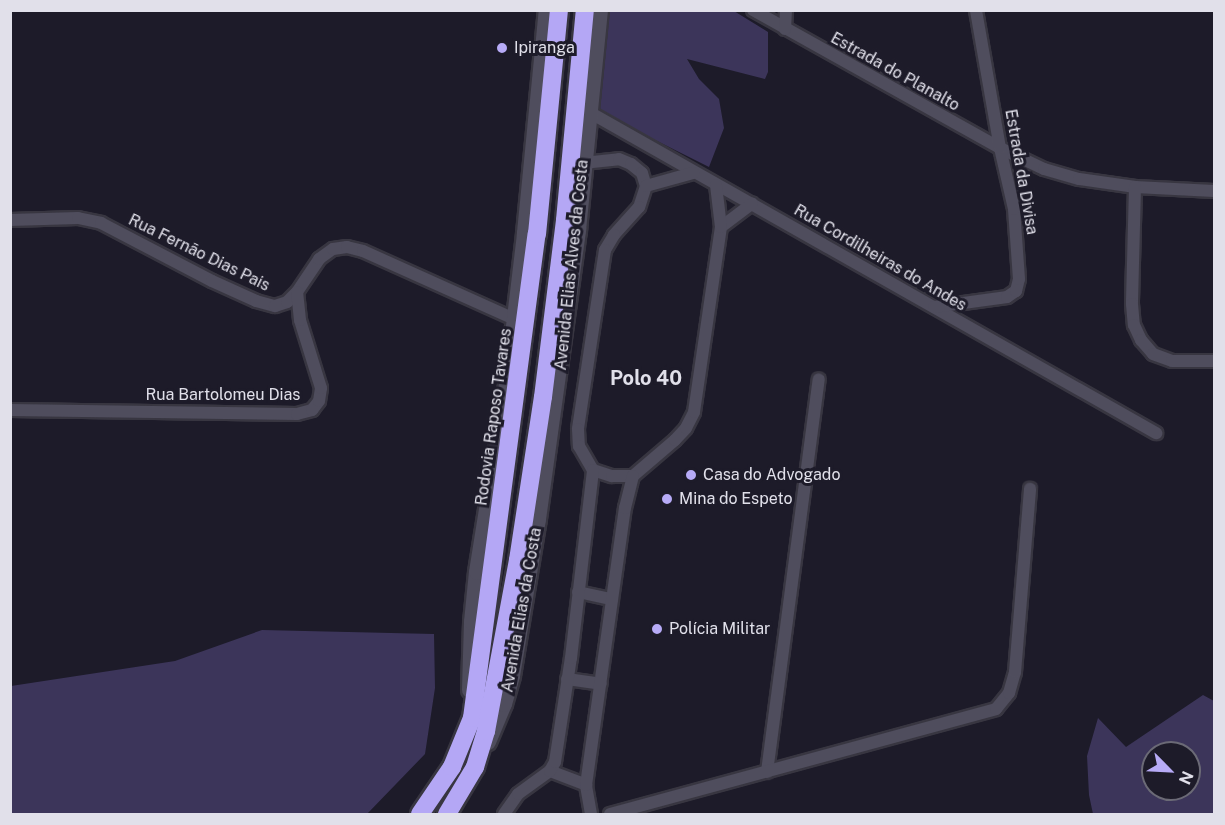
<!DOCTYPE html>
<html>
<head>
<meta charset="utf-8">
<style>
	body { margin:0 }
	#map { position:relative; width:1225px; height:825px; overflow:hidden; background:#1d1b29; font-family:"Public Sans",sans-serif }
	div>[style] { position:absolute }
	.green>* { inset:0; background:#3c355a }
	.roads { filter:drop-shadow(2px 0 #383641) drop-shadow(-2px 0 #383641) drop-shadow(0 2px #383641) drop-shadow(0 -2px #383641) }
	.minor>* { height:12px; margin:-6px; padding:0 6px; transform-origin:6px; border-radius:6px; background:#4f4d5d }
	.secondary>* { height:16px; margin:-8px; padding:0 8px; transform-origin:8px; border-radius:8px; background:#4f4d5d }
	.motorway>* { height:18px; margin:-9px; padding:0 9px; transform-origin:9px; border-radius:9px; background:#b4a7f5 }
	.dots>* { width:16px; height:16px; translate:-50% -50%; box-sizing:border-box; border:3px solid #1d1b29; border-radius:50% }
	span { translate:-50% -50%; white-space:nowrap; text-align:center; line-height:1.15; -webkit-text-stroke:6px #1d1b29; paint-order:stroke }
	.poi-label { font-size:16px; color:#e1e0ea }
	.left { translate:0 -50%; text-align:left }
	.street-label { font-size:16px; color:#e1e0ea }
	.quarter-label { font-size:20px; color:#e1e0ea; font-weight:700 }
	.frame { position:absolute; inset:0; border:12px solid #e1e0ea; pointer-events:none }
	.north { position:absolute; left:1141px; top:741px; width:60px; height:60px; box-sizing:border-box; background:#1d1b29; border:2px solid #6b6a76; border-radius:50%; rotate:114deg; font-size:16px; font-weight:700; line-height:24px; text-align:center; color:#e1e0ea }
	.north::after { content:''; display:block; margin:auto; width:21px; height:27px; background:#b7abf7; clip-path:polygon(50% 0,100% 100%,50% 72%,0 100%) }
</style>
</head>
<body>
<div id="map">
	<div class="green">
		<i style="clip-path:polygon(607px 11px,734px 11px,768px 32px,768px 72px,765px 79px,687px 59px,699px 79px,719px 99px,724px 128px,709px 167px,595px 110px)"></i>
		<i style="clip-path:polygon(262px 630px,434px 634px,435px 688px,425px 754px,367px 814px,11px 814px,11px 686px,175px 661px)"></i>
		<i style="clip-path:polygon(evenodd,1203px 695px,1214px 701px,1214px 814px,1093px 814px,1089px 795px,1087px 756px,1098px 718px,1126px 747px,1203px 695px,1153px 753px,1189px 753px,1189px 789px,1153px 789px,1153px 753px)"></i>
	</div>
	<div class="roads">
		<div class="minor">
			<i style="left:753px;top:10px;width:283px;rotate:29.2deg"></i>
			<i style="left:1000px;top:148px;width:49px;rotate:25.5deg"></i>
			<i style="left:1044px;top:169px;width:36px;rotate:16deg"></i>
			<i style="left:1079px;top:179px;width:57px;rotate:8.1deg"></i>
			<i style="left:1135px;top:187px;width:79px;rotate:2.9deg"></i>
			<i style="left:785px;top:29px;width:19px;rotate:-87deg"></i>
			<i style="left:589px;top:112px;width:652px;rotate:29.52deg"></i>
			<i style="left:583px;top:163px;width:36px;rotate:-6deg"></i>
			<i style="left:619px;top:159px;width:13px;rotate:23deg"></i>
			<i style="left:631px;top:164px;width:14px;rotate:39deg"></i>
			<i style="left:642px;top:173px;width:14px;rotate:73deg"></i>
			<i style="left:646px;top:186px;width:22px;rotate:108deg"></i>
			<i style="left:639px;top:207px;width:38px;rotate:132deg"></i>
			<i style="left:614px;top:235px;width:17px;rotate:121deg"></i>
			<i style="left:605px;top:250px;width:181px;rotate:98.6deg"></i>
			<i style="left:578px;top:429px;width:17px;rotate:87deg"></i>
			<i style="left:579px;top:446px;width:28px;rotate:60deg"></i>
			<i style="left:593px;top:470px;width:20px;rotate:18deg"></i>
			<i style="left:612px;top:476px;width:21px"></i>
			<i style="left:646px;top:186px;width:49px;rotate:-15.5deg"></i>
			<i style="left:1135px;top:187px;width:117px;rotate:91.5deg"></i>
			<i style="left:1132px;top:304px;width:21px;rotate:85deg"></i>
			<i style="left:1134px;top:325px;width:17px;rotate:65deg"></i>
			<i style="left:1141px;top:340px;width:18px;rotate:49deg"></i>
			<i style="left:1153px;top:354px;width:20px;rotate:20deg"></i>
			<i style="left:1172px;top:361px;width:42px"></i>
			<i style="left:10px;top:220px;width:68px;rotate:-1.7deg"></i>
			<i style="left:78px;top:218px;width:24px;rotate:12deg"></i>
			<i style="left:101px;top:223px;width:125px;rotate:27.6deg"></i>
			<i style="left:212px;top:281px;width:48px;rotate:24.4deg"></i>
			<i style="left:256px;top:301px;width:20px;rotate:15deg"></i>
			<i style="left:275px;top:306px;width:13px;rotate:-18deg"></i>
			<i style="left:287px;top:302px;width:14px;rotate:-45deg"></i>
			<i style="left:297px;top:292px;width:40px;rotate:-56deg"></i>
			<i style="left:319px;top:259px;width:17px;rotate:-36deg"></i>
			<i style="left:333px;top:249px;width:14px;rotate:-8deg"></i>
			<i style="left:347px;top:247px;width:16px;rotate:14deg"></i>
			<i style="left:363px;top:251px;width:166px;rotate:24.2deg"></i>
			<i style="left:721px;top:227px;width:39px;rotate:-37deg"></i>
			<i style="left:934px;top:307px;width:74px;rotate:-7.8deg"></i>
			<i style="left:1007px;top:297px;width:11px;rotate:-34deg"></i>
			<i style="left:1016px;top:291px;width:12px;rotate:-76deg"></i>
			<i style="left:1019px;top:279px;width:70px;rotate:-94.1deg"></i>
			<i style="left:1014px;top:209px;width:63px;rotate:-102.9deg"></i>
			<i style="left:1000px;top:148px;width:140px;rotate:-99.9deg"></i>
			<i style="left:10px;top:410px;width:287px;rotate:0.8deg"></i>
			<i style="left:297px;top:414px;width:16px;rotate:-15deg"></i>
			<i style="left:312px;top:410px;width:11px;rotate:-52deg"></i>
			<i style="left:319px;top:401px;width:13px;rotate:-81deg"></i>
			<i style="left:321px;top:388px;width:71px;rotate:-107.2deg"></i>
			<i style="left:300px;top:320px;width:28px;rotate:-96deg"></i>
			<i style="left:633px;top:476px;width:55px;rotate:-40.6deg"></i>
			<i style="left:675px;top:440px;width:16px;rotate:-47deg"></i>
			<i style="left:686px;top:428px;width:18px;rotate:-63deg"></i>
			<i style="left:694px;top:412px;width:187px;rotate:-81.7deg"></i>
			<i style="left:721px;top:227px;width:42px;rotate:-96.8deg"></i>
			<i style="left:578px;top:592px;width:35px;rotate:12deg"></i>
			<i style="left:567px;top:679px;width:34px;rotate:8deg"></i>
			<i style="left:550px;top:771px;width:39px;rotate:21deg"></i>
			<i style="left:767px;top:772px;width:396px;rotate:-82.5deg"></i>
			<i style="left:504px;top:814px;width:24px;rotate:-55deg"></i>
			<i style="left:518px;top:794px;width:39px;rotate:-36deg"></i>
			<i style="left:550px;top:771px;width:10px;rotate:-61deg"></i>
			<i style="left:555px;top:762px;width:105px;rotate:-81.3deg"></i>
			<i style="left:571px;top:658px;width:189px;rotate:-83.3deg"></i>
			<i style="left:591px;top:814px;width:29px;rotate:-100deg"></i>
			<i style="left:586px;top:785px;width:280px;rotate:-82deg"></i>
			<i style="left:625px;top:508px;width:33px;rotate:-76deg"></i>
			<i style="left:610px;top:814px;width:400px;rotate:-15.2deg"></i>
			<i style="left:996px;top:709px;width:21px;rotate:-51deg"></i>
			<i style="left:1009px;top:693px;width:22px;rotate:-74deg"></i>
			<i style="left:1015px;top:672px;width:184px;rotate:-85.3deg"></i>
		</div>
		<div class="secondary">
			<i style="left:470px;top:690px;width:68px;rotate:-88.3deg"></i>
			<i style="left:472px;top:622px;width:50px;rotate:-84.3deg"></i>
			<i style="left:477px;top:572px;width:189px;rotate:-80.9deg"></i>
			<i style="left:507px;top:385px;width:153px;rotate:-83.2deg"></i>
			<i style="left:525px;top:233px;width:224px;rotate:-84.4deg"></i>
			<i style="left:488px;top:742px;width:41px;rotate:-67.2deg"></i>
			<i style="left:504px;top:704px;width:29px;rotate:-74deg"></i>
			<i style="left:512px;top:676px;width:159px;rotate:-80.6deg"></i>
			<i style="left:538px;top:519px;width:292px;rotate:-82.1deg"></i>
			<i style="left:578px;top:230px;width:221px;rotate:-84.3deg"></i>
		</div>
		<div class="motorway">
			<i style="left:420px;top:814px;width:57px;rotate:-55.8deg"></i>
			<i style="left:452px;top:767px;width:53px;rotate:-67.8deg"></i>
			<i style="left:472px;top:718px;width:488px;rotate:-82.4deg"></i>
			<i style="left:537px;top:234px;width:225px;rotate:-84.4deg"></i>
			<i style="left:447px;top:814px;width:55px;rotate:-59.2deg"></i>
			<i style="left:475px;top:767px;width:38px;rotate:-73deg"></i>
			<i style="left:486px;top:731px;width:174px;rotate:-79.4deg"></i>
			<i style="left:518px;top:560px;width:165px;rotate:-81.3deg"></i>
			<i style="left:543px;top:397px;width:178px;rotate:-82.9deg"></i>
			<i style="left:565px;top:220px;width:211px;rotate:-84.6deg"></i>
		</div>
	</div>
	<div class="dots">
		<i style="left:502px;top:48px;background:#b7abf7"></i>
		<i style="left:691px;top:475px;background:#b7abf7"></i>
		<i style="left:667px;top:499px;background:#b7abf7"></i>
		<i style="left:657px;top:629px;background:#b7abf7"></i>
	</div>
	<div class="poi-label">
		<span class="left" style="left:514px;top:48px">Ipiranga</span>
		<span class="left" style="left:703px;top:475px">Casa do Advogado</span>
		<span class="left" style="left:679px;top:499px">Mina do Espeto</span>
		<span class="left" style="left:669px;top:629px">Polícia Militar</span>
	</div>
	<div class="street-label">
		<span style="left:895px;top:72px;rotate:29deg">Estrada do Planalto</span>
		<span style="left:1021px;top:172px;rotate:80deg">Estrada da Divisa</span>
		<span style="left:199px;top:253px;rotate:26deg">Rua Fernão Dias Pais</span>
		<span style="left:880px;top:258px;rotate:30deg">Rua Cordilheiras do Andes</span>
		<span style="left:572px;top:265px;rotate:-84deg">Avenida Elias Alves da Costa</span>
		<span style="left:223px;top:395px">Rua Bartolomeu Dias</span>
		<span style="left:494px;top:417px;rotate:-82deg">Rodovia Raposo Tavares</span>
		<span style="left:522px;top:610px;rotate:-80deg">Avenida Elias da Costa</span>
	</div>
	<div class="quarter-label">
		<span style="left:646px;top:378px">Polo 40</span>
	</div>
	<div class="frame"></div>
	<div class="north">N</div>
</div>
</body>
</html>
